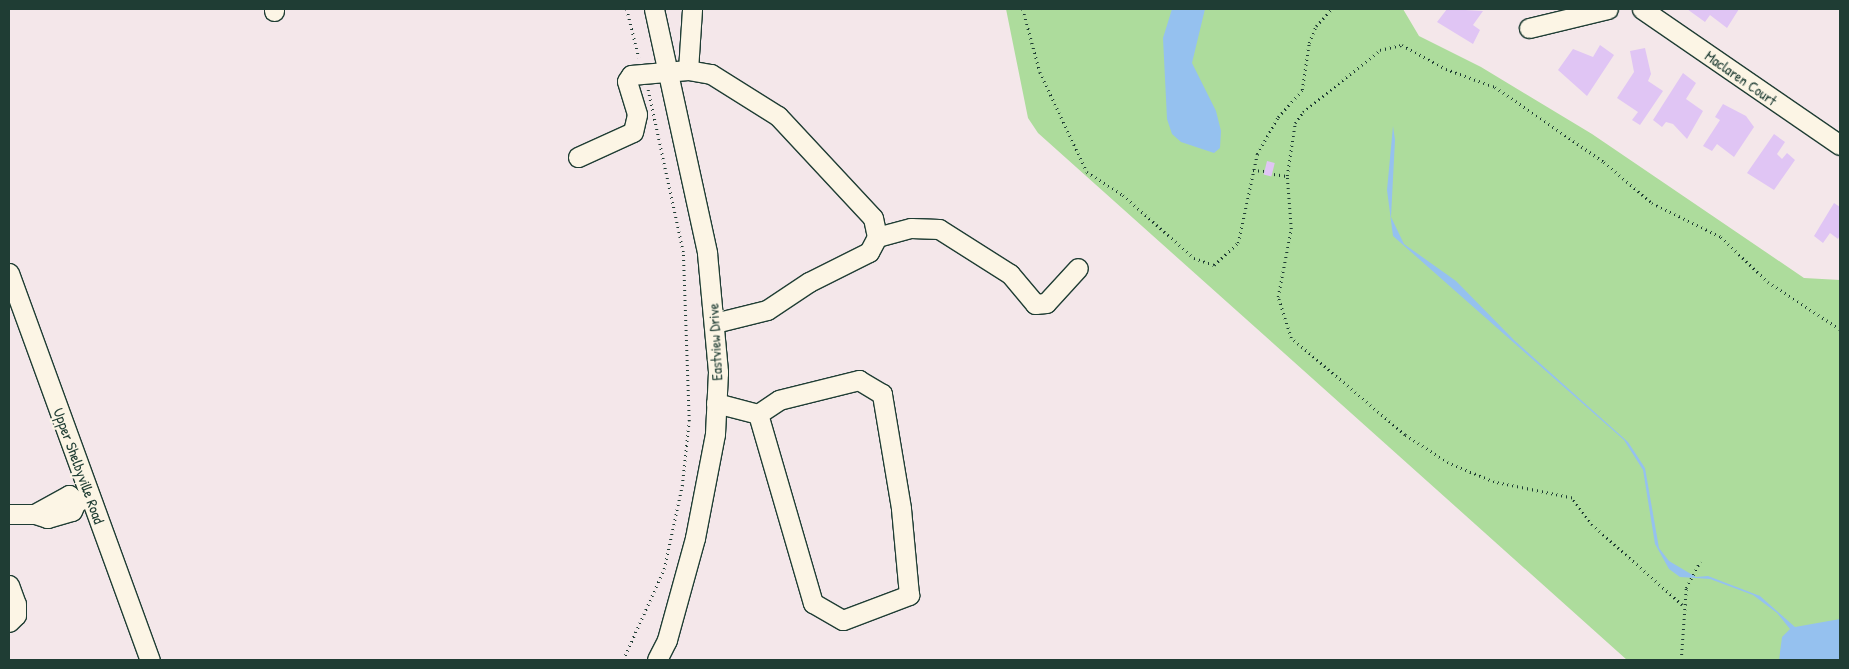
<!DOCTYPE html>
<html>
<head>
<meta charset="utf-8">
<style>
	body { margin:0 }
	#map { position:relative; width:1849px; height:669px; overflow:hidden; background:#f4e7ea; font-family:"Patrick Hand",sans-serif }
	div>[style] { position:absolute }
	.green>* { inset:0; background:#addc9c }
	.water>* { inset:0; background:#95c1ef }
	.building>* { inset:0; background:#e0c5f4; transform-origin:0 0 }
	.path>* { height:2.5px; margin-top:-1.25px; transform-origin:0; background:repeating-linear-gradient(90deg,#1f3d34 0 1px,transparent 0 5px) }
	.roads { filter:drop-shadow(1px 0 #1f3d34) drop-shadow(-1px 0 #1f3d34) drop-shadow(0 1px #1f3d34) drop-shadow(0 -1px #1f3d34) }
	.minor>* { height:19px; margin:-9.5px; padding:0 9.5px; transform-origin:9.5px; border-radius:9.5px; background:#fcf5e5 }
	span { translate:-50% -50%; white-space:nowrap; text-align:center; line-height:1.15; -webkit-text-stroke:4.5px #fcf5e5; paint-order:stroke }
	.street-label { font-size:15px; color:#1f3d34 }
	.frame { position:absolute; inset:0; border:10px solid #1f3d34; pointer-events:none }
</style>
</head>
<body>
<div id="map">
	<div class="green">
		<i style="clip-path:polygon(1006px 9px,1403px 9px,1419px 36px,1481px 67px,1592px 134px,1804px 278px,1840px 280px,1840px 660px,1627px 660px,1038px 133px,1028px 118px)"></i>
	</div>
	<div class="water">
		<i style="clip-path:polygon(1172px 9px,1205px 9px,1192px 63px,1216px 111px,1221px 131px,1220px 148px,1214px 153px,1181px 142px,1172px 134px,1167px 119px,1163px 38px)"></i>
		<i style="clip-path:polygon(1393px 126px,1395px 140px,1391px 217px,1404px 244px,1456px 281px,1514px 340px,1628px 442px,1645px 468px,1659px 548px,1669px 561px,1696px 577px,1708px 576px,1760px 596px,1795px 627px,1840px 619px,1840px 660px,1779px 660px,1782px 637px,1790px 629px,1777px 613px,1753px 595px,1710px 579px,1680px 577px,1669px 569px,1655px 544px,1643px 470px,1624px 440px,1393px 236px,1387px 190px)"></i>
	</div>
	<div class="building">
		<i style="clip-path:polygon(1447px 9px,1483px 11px,1473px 25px,1480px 30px,1473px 44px,1437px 22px)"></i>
		<i style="clip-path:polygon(1687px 9px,1739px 9px,1727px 28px,1710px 15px,1705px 22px)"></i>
		<i style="clip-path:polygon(1600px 45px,1614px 55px,1587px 96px,1558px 70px,1573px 49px,1593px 57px)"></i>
		<i style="clip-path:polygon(1645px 48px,1651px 74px,1648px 81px,1663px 91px,1640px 125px,1632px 120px,1638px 112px,1617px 98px,1634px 72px,1630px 51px)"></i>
		<i style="clip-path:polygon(1683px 73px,1696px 83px,1686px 99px,1703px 111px,1687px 139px,1673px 124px,1666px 122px,1662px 127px,1653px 120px)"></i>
		<i style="clip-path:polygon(1723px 104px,1746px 116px,1754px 127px,1734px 157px,1717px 144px,1712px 151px,1703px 146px,1720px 120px,1715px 117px)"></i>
		<i style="clip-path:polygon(1774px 134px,1785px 142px,1777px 154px,1782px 159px,1787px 153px,1795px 160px,1774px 190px,1747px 173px)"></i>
		<i style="left:1267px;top:161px;width:8px;height:14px;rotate:14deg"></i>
		<i style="clip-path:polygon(1834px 203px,1840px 207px,1840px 235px,1838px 239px,1830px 233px,1823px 243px,1814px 236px)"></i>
	</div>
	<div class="path">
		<i style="left:627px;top:9px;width:50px;rotate:76.2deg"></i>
		<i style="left:1023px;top:9px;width:65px;rotate:74.9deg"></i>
		<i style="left:1040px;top:72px;width:110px;rotate:64.8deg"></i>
		<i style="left:1087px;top:172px;width:43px;rotate:32.6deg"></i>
		<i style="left:1123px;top:195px;width:95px;rotate:41.6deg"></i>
		<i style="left:1194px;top:258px;width:21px;rotate:19deg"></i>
		<i style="left:1214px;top:265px;width:33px;rotate:-43deg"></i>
		<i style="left:1238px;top:243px;width:91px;rotate:-77.9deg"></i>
		<i style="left:1257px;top:154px;width:43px;rotate:-60.4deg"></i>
		<i style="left:1278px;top:117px;width:36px;rotate:-48deg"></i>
		<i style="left:1302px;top:90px;width:48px;rotate:-81.5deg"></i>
		<i style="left:1309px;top:43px;width:18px;rotate:-68deg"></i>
		<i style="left:1316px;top:26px;width:23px;rotate:-47deg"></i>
		<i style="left:1253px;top:170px;width:11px;rotate:5deg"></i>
		<i style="left:1274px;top:174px;width:13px;rotate:9deg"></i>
		<i style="left:1682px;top:605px;width:120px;rotate:-138.4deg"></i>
		<i style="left:1592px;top:525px;width:34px;rotate:-127deg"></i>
		<i style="left:1572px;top:498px;width:80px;rotate:-168.4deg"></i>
		<i style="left:1494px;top:482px;width:50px;rotate:-157.6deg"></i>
		<i style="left:1448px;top:463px;width:51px;rotate:-146.9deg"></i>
		<i style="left:1405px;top:435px;width:150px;rotate:-139.6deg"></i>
		<i style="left:1291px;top:338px;width:43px;rotate:-107.6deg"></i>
		<i style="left:1278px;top:297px;width:69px;rotate:-79.2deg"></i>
		<i style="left:1291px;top:229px;width:53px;rotate:-94.3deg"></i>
		<i style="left:1287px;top:176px;width:54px;rotate:-81.4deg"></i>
		<i style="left:1295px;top:123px;width:14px;rotate:-54deg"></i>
		<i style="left:1303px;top:112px;width:99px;rotate:-38.8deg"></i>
		<i style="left:1380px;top:50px;width:23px;rotate:-13deg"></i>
		<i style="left:1402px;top:45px;width:50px;rotate:28.6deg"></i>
		<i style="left:1446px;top:69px;width:52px;rotate:20.2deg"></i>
		<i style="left:1495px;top:87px;width:132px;rotate:34.5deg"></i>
		<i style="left:1604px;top:162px;width:63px;rotate:40.5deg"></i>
		<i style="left:1652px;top:203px;width:77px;rotate:26.2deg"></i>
		<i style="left:1721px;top:237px;width:65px;rotate:43.8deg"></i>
		<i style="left:1768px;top:282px;width:86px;rotate:33.1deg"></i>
		<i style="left:623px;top:660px;width:100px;rotate:-65.7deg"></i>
		<i style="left:664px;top:569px;width:85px;rotate:-77.8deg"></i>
		<i style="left:682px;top:486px;width:65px;rotate:-83.9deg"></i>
		<i style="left:689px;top:421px;width:169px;rotate:-92deg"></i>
		<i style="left:683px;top:252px;width:166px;rotate:-102.2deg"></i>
		<i style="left:1681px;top:660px;width:72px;rotate:-86deg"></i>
		<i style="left:1686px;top:588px;width:30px;rotate:-62deg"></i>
	</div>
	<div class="roads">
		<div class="minor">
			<i style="left:274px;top:9px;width:2px;rotate:90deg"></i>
			<i style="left:654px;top:9px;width:250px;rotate:77.7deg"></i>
			<i style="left:707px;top:253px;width:120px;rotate:84.7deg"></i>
			<i style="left:718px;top:372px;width:62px;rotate:92.8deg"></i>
			<i style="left:715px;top:434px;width:106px;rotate:100.9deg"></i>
			<i style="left:695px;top:538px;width:106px;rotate:105.4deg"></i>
			<i style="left:667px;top:640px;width:22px;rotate:117deg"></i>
			<i style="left:1642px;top:9px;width:240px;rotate:34.5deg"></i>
			<i style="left:1529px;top:28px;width:81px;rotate:-13.5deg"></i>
			<i style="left:688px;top:70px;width:61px;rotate:-86.2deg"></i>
			<i style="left:578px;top:157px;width:60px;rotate:-24.4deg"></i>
			<i style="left:633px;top:132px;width:18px;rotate:-77deg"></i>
			<i style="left:637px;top:114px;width:34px;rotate:-107deg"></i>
			<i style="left:627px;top:81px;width:7px;rotate:-56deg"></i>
			<i style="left:631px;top:75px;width:57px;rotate:-5deg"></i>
			<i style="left:688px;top:70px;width:23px;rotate:10deg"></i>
			<i style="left:711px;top:74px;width:79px;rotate:32.1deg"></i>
			<i style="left:778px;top:116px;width:139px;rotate:47deg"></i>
			<i style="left:873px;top:218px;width:19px;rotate:78deg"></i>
			<i style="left:877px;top:237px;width:17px;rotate:118deg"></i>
			<i style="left:869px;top:252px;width:67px;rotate:153.4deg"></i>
			<i style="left:809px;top:282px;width:50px;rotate:146.3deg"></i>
			<i style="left:767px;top:310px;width:54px;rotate:166deg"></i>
			<i style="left:877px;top:237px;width:35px;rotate:-15deg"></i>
			<i style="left:911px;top:228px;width:28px;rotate:2deg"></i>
			<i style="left:939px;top:229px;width:84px;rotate:32.4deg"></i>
			<i style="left:1010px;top:274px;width:39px;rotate:50deg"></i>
			<i style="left:1035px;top:304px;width:11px;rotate:-5deg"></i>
			<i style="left:1046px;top:303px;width:47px;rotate:-47.6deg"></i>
			<i style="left:9px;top:273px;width:412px;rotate:70deg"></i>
			<i style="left:716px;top:403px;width:43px;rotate:14.7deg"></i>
			<i style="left:758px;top:414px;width:197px;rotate:73.8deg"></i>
			<i style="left:813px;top:603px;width:34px;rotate:30deg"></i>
			<i style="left:843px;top:620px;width:71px;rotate:-20.7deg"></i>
			<i style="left:909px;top:595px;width:87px;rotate:-95.3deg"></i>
			<i style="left:901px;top:508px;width:116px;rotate:-99.5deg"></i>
			<i style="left:882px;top:394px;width:27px;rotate:-149deg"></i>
			<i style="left:859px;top:380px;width:82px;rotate:166deg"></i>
			<i style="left:779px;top:400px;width:25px;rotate:146deg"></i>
			<i style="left:76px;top:502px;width:10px;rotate:-135deg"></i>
			<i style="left:69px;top:495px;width:39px;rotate:151deg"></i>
			<i style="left:35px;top:514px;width:13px;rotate:18deg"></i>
			<i style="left:47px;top:518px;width:26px;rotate:-16deg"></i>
			<i style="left:72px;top:511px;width:10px;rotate:-66deg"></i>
			<i style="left:76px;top:502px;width:15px;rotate:-23deg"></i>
			<i style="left:9px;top:514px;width:26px"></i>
			<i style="left:9px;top:585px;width:20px;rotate:70deg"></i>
			<i style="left:16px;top:604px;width:11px;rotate:90deg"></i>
			<i style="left:16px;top:615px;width:10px;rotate:135deg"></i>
		</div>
	</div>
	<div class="street-label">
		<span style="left:1741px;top:78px;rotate:35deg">Maclaren Court</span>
		<span style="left:715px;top:342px;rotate:-93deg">Eastview Drive</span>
		<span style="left:79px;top:466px;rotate:70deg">Upper Shelbyville Road</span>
	</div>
	<div class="frame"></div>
</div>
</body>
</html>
